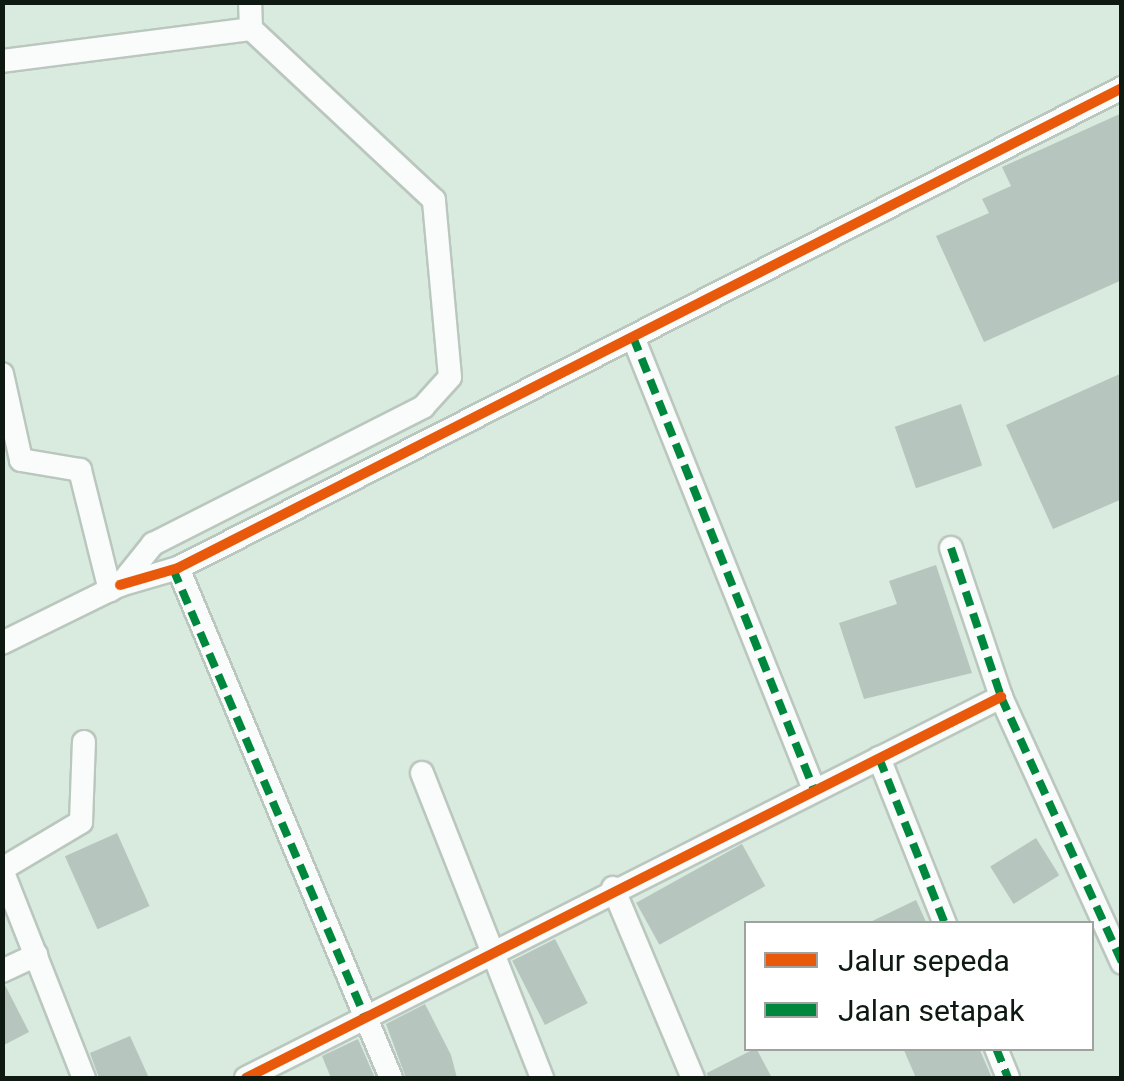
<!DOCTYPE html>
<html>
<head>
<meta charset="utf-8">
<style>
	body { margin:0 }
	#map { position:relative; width:1124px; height:1081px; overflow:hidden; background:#d9eadf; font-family:Roboto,sans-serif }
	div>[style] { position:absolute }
	.building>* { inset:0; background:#b7c5bf; transform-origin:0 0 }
	.roads { filter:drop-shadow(2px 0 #bac7be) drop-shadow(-2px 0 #bac7be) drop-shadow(0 2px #bac7be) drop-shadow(0 -2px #bac7be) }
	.minor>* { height:22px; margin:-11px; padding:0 11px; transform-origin:11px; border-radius:11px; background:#f9fcfa }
	.quiet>* { height:8px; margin-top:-4px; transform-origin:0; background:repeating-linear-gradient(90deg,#00873e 0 15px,transparent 0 23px) }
	.cycleway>* { height:10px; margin:-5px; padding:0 5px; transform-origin:5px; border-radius:5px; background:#e8590c }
	span { translate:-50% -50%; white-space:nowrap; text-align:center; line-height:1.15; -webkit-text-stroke:8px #fff; paint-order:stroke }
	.frame { position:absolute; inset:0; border:5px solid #0e1912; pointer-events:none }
	.legend { position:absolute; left:744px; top:921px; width:350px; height:130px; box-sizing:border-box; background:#fff; border:2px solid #9fa3a0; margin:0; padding:12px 18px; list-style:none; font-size:30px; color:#0e1912 }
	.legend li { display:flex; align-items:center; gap:20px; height:50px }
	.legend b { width:50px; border:2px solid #9fa3a0 }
</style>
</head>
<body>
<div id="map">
	<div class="building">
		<i style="clip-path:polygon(1122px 113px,1122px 280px,984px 342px,936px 236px,989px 213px,982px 199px,1011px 186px,1002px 167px)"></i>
		<i style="clip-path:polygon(1122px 373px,1122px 499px,1053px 529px,1006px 425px)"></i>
		<i style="left:961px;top:404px;width:65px;height:70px;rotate:71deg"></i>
		<i style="clip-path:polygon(936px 565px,972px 673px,864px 699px,839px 623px,897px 604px,889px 581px)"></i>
		<i style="left:117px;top:833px;width:80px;height:57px;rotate:66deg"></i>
		<i style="left:1036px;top:838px;width:44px;height:54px;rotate:58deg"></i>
		<i style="left:742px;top:844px;width:48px;height:121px;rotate:61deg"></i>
		<i style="clip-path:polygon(916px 900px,927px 924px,866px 924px)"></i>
		<i style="left:555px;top:939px;width:72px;height:48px;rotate:63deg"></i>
		<i style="clip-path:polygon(5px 985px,29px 1032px,2px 1046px,2px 986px)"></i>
		<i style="clip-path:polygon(425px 1004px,451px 1055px,457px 1078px,406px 1078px,386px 1024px)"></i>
		<i style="clip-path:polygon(130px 1036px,149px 1078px,99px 1078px,90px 1053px)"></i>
		<i style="clip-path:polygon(358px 1039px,375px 1078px,331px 1078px,322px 1056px)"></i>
		<i style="clip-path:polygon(756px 1048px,772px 1078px,708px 1078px,707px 1073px)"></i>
		<i style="clip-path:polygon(903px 1048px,979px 1048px,992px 1078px,916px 1078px)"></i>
	</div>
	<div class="roads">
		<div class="minor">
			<i style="left:2px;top:61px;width:251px;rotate:-7.3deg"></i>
			<i style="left:633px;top:337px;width:486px;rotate:68.2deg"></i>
			<i style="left:2px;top:374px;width:88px;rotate:77.5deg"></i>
			<i style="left:21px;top:460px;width:60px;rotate:9.6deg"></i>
			<i style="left:80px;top:470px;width:124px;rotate:76deg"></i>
			<i style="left:951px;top:548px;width:157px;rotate:71.4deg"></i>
			<i style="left:1001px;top:697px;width:292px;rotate:65.5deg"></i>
			<i style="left:178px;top:568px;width:553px;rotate:67.33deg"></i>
			<i style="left:120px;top:585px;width:60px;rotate:-16.3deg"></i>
			<i style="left:178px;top:568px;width:1059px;rotate:-26.95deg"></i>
			<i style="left:2px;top:643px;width:131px;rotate:-26.2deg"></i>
			<i style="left:120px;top:585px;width:53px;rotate:-51.2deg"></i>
			<i style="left:153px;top:544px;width:303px;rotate:-26.9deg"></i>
			<i style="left:423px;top:407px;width:40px;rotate:-48deg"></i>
			<i style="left:450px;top:377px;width:178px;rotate:-95.2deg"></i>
			<i style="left:434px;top:200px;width:250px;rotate:-136.9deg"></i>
			<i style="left:251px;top:29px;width:27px;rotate:-92deg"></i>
			<i style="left:879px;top:758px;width:179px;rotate:68.3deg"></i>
			<i style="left:422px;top:773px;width:328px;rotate:68.5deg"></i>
			<i style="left:2px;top:869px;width:92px;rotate:-30.7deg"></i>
			<i style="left:81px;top:822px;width:80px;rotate:-87.9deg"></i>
			<i style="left:2px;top:870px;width:224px;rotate:68.5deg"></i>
			<i style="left:613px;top:888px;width:206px;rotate:67.2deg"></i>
			<i style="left:2px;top:971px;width:38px;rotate:-25deg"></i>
			<i style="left:996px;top:1048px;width:32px;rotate:68deg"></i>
			<i style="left:246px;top:1078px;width:846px;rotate:-26.78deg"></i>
		</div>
	</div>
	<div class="quiet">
		<i style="left:633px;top:337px;width:486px;rotate:68.2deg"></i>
		<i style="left:951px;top:548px;width:157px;rotate:71.4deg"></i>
		<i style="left:1001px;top:697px;width:292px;rotate:65.5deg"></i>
		<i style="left:173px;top:569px;width:491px;rotate:66.8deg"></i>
		<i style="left:879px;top:758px;width:179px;rotate:68.3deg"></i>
		<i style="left:996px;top:1048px;width:32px;rotate:68deg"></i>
	</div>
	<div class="cycleway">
		<i style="left:120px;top:585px;width:60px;rotate:-16.3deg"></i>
		<i style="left:178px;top:568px;width:1059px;rotate:-26.95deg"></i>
		<i style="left:246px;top:1078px;width:846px;rotate:-26.78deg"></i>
	</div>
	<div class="frame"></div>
	<ul class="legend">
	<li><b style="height:12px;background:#e8590c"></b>Jalur sepeda</li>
	<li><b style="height:12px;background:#00873e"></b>Jalan setapak</li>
	</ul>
</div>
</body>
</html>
